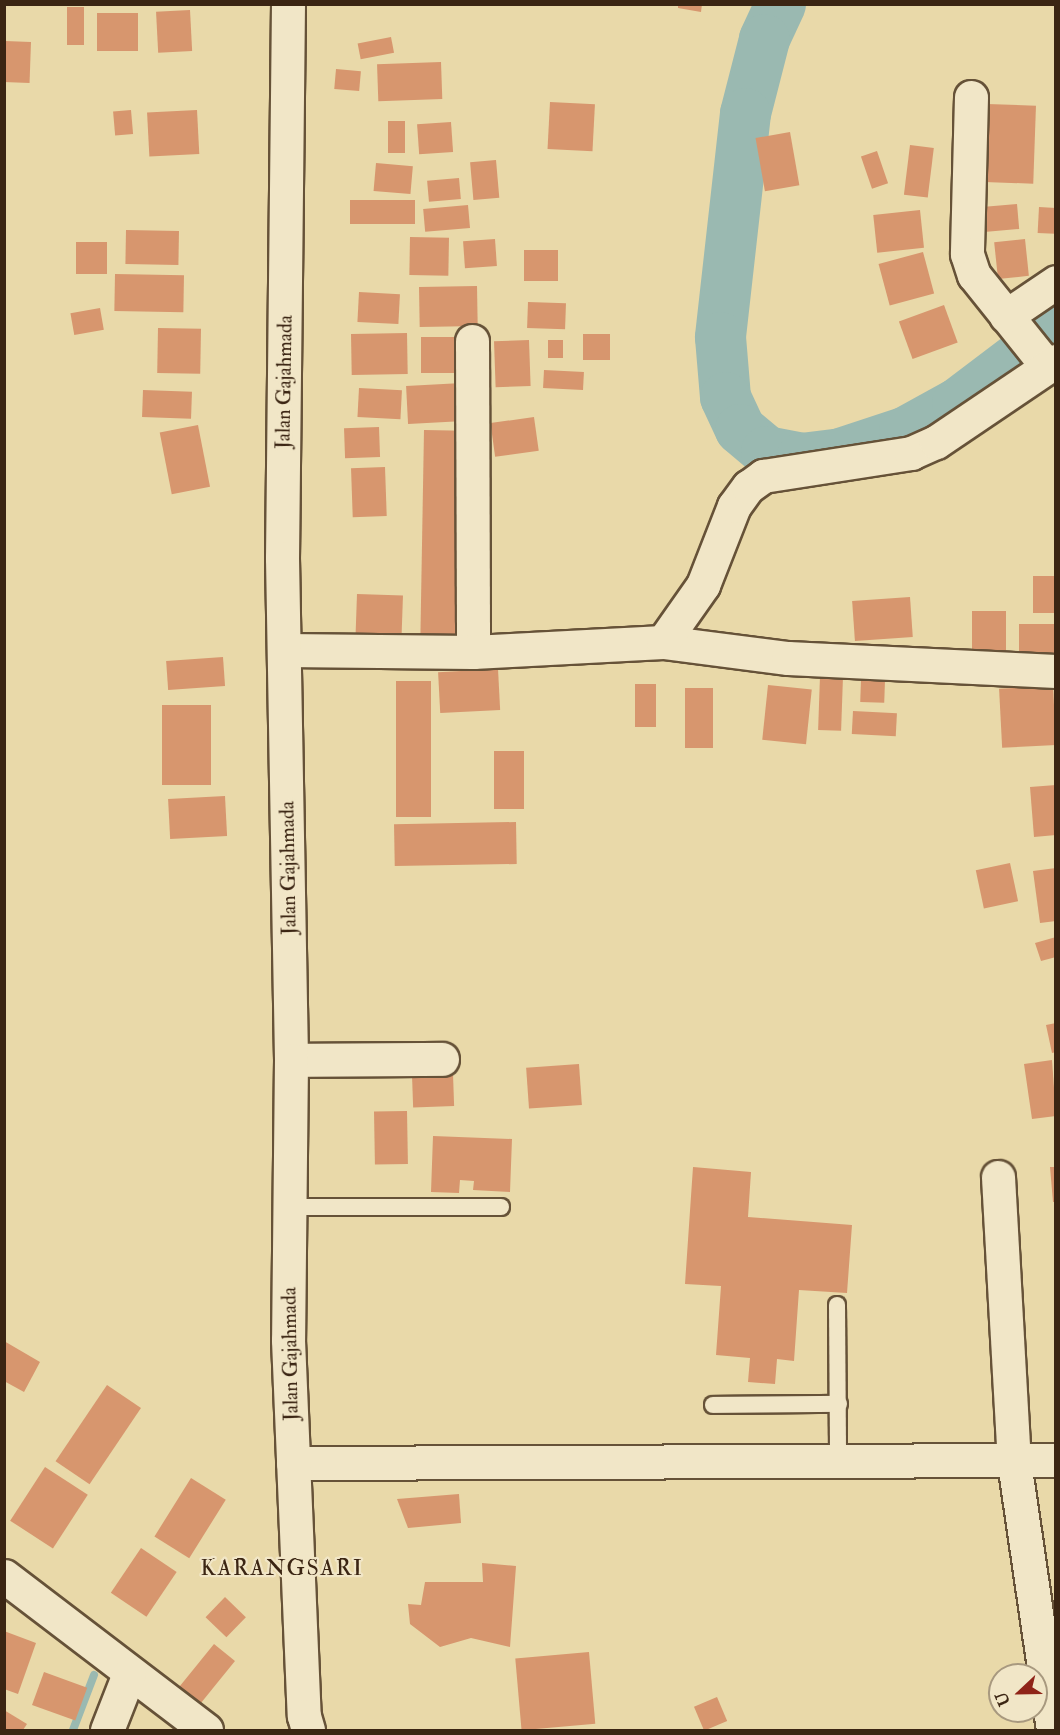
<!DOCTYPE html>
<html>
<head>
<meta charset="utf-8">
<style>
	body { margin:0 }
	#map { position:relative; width:1060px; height:1735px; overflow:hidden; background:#e9d9a9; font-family:"IM FELL Double Pica",serif }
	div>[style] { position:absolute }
	.stream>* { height:8px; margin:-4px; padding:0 4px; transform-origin:4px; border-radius:4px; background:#9ab9b1 }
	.river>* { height:51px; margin:-25.5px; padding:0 25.5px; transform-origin:25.5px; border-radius:25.5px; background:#9ab9b1 }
	.building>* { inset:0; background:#d7966e; transform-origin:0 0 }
	.roads { filter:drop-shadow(2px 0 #665238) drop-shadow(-2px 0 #665238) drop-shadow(0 2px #665238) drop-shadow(0 -2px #665238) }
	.lane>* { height:16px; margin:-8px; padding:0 8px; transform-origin:8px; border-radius:8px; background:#f1e6c7 }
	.street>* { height:33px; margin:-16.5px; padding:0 16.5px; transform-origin:16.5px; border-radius:16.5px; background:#f1e6c7 }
	.secondary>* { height:33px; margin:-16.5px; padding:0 16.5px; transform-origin:16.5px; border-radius:16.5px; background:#f1e6c7 }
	span { translate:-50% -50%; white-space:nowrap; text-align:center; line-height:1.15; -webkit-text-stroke:4.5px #f1e6c7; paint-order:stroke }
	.street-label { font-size:20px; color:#3b2513 }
	.quarter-label { font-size:22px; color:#3b2513; letter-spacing:1.5px }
	.frame { position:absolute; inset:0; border:6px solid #3b2513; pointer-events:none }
	.north { position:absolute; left:988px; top:1663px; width:60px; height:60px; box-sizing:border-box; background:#f1e6c7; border:2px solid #a8997f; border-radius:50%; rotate:248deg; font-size:16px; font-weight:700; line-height:24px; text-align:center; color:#3b2513 }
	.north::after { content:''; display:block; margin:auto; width:21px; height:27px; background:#8f2418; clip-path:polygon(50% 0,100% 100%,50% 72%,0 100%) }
</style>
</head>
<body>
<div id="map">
	<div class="stream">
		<i style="left:73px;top:1730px;width:59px;rotate:-69.1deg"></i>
	</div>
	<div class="river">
		<i style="left:780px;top:4px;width:38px;rotate:115deg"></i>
		<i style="left:764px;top:39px;width:76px;rotate:104.4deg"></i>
		<i style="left:745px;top:113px;width:225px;rotate:96.4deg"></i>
		<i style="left:720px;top:337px;width:60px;rotate:85.2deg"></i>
		<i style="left:725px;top:397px;width:35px;rotate:65deg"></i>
		<i style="left:740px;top:429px;width:34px;rotate:40deg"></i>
		<i style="left:766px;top:451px;width:36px;rotate:11deg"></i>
		<i style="left:801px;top:458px;width:39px;rotate:-7deg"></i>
		<i style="left:840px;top:453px;width:67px;rotate:-18.2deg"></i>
		<i style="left:904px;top:432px;width:60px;rotate:-28.7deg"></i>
		<i style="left:957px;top:403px;width:124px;rotate:-37.1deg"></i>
	</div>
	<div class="building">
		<i style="clip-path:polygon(678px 4px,702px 4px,701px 12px,678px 8px)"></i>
		<i style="left:67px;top:7px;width:17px;height:38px"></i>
		<i style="left:190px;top:10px;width:41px;height:34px;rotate:87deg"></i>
		<i style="left:97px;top:13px;width:41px;height:38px"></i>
		<i style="left:391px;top:37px;width:16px;height:34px;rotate:79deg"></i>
		<i style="left:5px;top:41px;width:26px;height:41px;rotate:2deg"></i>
		<i style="left:441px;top:62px;width:37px;height:64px;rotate:88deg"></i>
		<i style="left:336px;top:69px;width:25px;height:20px;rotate:5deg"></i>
		<i style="left:550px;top:102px;width:45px;height:47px;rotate:3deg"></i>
		<i style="left:987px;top:104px;width:49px;height:78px;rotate:2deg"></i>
		<i style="left:131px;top:110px;width:24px;height:18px;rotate:85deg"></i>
		<i style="left:197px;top:110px;width:44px;height:50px;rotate:87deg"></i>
		<i style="left:388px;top:121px;width:17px;height:32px"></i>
		<i style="left:451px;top:122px;width:30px;height:34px;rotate:86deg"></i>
		<i style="left:790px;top:132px;width:54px;height:35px;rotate:80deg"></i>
		<i style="left:910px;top:145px;width:24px;height:50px;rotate:7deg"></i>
		<i style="left:877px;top:151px;width:34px;height:17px;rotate:71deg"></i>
		<i style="left:496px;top:160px;width:38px;height:26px;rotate:85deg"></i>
		<i style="left:376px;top:163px;width:37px;height:28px;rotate:5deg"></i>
		<i style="left:459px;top:178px;width:21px;height:32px;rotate:85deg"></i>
		<i style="left:415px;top:200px;width:24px;height:65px;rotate:90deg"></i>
		<i style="left:1017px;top:204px;width:25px;height:38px;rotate:85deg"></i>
		<i style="left:468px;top:205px;width:23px;height:45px;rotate:85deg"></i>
		<i style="left:1039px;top:207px;width:17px;height:26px;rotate:3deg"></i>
		<i style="left:920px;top:210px;width:38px;height:47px;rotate:84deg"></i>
		<i style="left:126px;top:230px;width:53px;height:34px;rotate:1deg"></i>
		<i style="left:410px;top:237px;width:39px;height:38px;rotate:1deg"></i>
		<i style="left:495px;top:239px;width:27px;height:32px;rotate:86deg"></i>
		<i style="left:1025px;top:239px;width:37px;height:31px;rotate:84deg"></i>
		<i style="left:76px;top:242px;width:31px;height:32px"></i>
		<i style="left:524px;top:250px;width:34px;height:31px"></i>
		<i style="left:923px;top:252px;width:43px;height:46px;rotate:75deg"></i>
		<i style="left:115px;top:274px;width:69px;height:37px;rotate:1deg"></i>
		<i style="left:477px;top:286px;width:40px;height:58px;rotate:89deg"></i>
		<i style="left:359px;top:292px;width:41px;height:30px;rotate:3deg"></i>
		<i style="left:528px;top:302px;width:38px;height:26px;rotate:2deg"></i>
		<i style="left:944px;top:305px;width:40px;height:48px;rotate:70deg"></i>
		<i style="left:100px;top:308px;width:22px;height:30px;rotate:80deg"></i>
		<i style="left:158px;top:328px;width:43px;height:45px;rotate:1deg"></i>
		<i style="left:407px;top:333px;width:41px;height:56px;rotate:89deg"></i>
		<i style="left:583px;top:334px;width:27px;height:26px"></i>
		<i style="left:421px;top:337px;width:38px;height:36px"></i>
		<i style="left:529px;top:340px;width:46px;height:35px;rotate:88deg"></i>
		<i style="left:548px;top:340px;width:15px;height:18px"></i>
		<i style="left:544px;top:370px;width:40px;height:18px;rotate:3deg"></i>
		<i style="left:462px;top:383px;width:38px;height:56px;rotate:87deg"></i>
		<i style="left:359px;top:388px;width:43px;height:29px;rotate:3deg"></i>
		<i style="left:143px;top:390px;width:49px;height:27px;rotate:2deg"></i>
		<i style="left:534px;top:417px;width:34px;height:44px;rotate:82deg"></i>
		<i style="left:198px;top:425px;width:63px;height:39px;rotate:79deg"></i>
		<i style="left:379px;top:427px;width:30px;height:35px;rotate:88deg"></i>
		<i style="left:424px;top:430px;width:40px;height:213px;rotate:1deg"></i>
		<i style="left:385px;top:467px;width:49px;height:34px;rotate:88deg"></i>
		<i style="left:1056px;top:576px;width:37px;height:23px;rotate:90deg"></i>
		<i style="left:357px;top:594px;width:46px;height:43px;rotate:2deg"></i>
		<i style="left:910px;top:597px;width:40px;height:58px;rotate:86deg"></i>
		<i style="left:972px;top:611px;width:34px;height:44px"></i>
		<i style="left:1056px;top:624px;width:38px;height:37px;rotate:90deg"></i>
		<i style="left:223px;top:657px;width:29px;height:57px;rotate:86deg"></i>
		<i style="left:498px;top:669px;width:41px;height:60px;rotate:87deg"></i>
		<i style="left:820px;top:676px;width:23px;height:54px;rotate:2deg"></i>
		<i style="left:861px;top:680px;width:24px;height:22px;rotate:2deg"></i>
		<i style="left:396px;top:681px;width:35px;height:136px"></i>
		<i style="left:635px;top:684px;width:21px;height:43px"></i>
		<i style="left:768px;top:685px;width:44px;height:55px;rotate:6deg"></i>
		<i style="left:1053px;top:686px;width:59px;height:54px;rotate:87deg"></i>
		<i style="left:685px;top:688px;width:28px;height:60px"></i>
		<i style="left:162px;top:705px;width:49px;height:80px"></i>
		<i style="left:853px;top:711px;width:44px;height:23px;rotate:3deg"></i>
		<i style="left:494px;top:751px;width:30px;height:58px"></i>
		<i style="clip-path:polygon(1056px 785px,1056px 835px,1034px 837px,1030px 787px)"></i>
		<i style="left:225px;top:796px;width:40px;height:57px;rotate:87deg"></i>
		<i style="left:516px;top:822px;width:42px;height:122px;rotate:89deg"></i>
		<i style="left:1010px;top:863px;width:39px;height:35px;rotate:78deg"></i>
		<i style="clip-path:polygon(1056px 868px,1056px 921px,1040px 923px,1033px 871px)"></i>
		<i style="clip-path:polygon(1056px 937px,1056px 957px,1041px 961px,1035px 943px)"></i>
		<i style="clip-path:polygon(1056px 1023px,1056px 1052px,1052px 1053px,1046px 1025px)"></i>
		<i style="clip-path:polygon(1052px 1060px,1056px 1116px,1032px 1119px,1024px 1064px)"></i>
		<i style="left:579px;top:1064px;width:41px;height:53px;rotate:86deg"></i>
		<i style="left:453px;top:1074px;width:32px;height:41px;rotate:88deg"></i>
		<i style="left:407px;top:1111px;width:53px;height:33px;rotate:89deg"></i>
		<i style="clip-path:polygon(433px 1136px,512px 1139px,510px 1192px,473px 1190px,474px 1181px,460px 1180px,459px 1193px,431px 1192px)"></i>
		<i style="clip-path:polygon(693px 1167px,751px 1172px,748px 1217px,852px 1225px,847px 1293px,799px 1290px,794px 1361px,777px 1359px,775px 1384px,748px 1382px,750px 1358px,716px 1355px,721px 1286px,685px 1284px)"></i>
		<i style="clip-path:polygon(1050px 1167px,1056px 1167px,1056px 1202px,1053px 1202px)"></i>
		<i style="clip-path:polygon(4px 1341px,40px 1362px,24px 1392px,4px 1381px)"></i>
		<i style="left:107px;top:1385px;width:41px;height:92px;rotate:34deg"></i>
		<i style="left:45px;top:1467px;width:51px;height:64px;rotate:33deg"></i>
		<i style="left:191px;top:1478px;width:41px;height:69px;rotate:32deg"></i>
		<i style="clip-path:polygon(459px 1494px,461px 1523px,408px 1528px,397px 1499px)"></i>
		<i style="left:141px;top:1548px;width:43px;height:54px;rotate:34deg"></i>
		<i style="clip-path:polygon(482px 1563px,516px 1566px,510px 1647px,471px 1638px,440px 1647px,410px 1624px,408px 1604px,421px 1605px,425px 1582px,483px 1582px)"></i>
		<i style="left:225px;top:1597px;width:29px;height:28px;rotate:44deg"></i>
		<i style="clip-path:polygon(4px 1631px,36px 1643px,18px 1694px,4px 1689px)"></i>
		<i style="left:214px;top:1644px;width:27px;height:57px;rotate:39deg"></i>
		<i style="left:589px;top:1652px;width:72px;height:74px;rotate:85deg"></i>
		<i style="left:44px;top:1672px;width:46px;height:35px;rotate:20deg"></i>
		<i style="left:717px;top:1697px;width:26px;height:25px;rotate:67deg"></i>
		<i style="clip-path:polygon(4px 1710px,27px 1724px,23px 1730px,4px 1730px)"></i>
	</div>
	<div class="roads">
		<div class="lane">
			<i style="left:289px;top:1207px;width:212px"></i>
			<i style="left:837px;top:1305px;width:155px;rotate:89.6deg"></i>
			<i style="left:713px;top:1405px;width:126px;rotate:-0.5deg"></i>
		</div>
		<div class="street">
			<i style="left:971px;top:97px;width:157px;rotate:91.5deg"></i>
			<i style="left:967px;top:254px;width:22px;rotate:72deg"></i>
			<i style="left:974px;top:275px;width:117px;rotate:51.3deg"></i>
			<i style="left:1006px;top:316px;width:60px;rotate:-34.2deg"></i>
			<i style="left:472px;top:341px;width:311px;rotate:89.8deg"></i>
			<i style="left:663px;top:642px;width:126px;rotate:7.3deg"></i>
			<i style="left:788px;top:658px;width:268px;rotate:2.8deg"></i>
			<i style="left:285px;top:650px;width:188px;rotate:0.6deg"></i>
			<i style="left:473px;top:652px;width:190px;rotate:-3deg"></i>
			<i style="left:663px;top:642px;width:70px;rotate:-54.9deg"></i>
			<i style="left:703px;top:585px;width:85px;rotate:-68.6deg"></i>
			<i style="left:734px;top:506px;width:24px;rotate:-54deg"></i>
			<i style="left:748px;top:487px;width:19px;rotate:-36deg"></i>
			<i style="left:763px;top:476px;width:150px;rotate:-8.8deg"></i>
			<i style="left:911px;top:453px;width:27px;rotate:-24deg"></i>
			<i style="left:936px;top:442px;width:145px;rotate:-34deg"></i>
			<i style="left:291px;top:1060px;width:151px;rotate:-0.4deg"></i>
			<i style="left:998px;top:1177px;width:285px;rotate:86.8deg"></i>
			<i style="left:1014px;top:1462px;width:271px;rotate:81.7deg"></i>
			<i style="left:293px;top:1463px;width:763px;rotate:-0.23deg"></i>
			<i style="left:4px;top:1576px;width:254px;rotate:37.3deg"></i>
			<i style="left:107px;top:1730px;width:60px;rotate:-68.6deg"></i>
		</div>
		<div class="secondary">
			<i style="left:288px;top:4px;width:554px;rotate:90.62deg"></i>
			<i style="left:282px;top:558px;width:502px;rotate:88.97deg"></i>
			<i style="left:291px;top:1060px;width:280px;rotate:90.6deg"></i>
			<i style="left:288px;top:1340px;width:376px;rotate:87.6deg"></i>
			<i style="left:304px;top:1716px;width:15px;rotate:74deg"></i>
		</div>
	</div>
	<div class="street-label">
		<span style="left:284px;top:382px;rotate:-89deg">Jalan Gajahmada</span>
		<span style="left:288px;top:868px;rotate:-91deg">Jalan Gajahmada</span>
		<span style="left:290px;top:1354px;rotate:-91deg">Jalan Gajahmada</span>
	</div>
	<div class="quarter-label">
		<span style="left:282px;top:1569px">KARANGSARI</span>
	</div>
	<div class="frame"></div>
	<div class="north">U</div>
</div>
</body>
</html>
